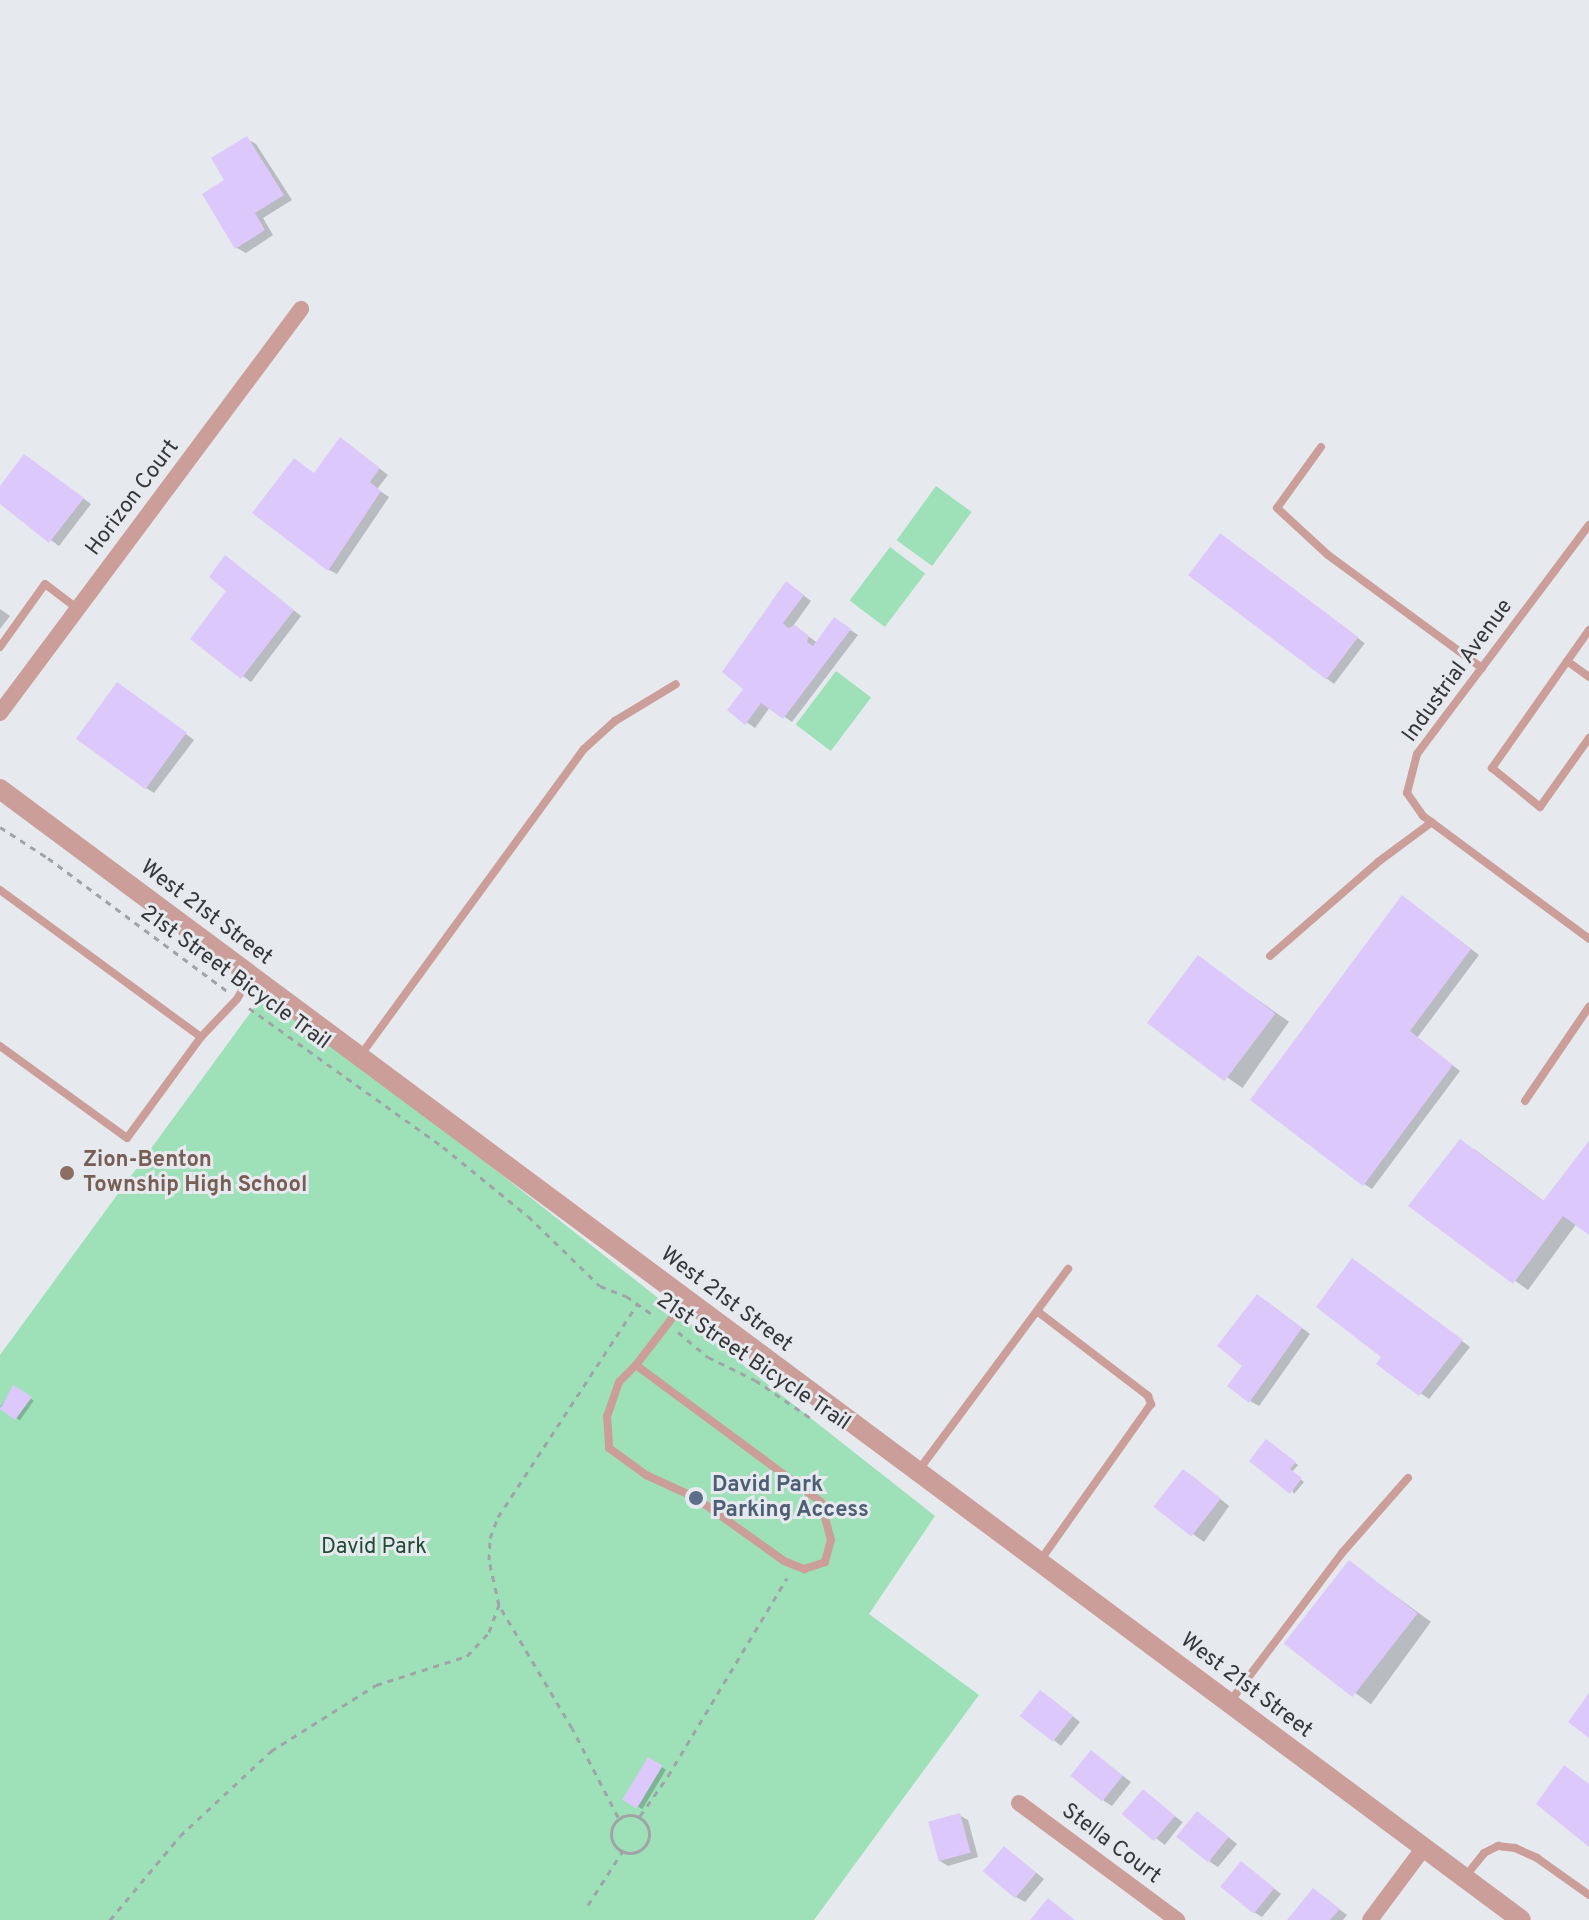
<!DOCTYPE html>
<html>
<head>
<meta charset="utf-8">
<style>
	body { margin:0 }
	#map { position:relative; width:1589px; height:1920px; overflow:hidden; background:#e6eaef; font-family:Overpass,sans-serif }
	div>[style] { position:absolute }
	.green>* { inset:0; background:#9ee1b9; transform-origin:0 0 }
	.shadow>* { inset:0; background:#0003; transform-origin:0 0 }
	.building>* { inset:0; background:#ddc8fc; transform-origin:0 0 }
	.path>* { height:3px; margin-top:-1.5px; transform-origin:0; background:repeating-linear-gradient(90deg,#a1a3a7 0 6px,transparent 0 12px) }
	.path>.ring { margin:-1.5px; padding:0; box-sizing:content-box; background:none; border:3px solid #a1a3a7; border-radius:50% }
	.service>* { height:8px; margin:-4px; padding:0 4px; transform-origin:4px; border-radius:4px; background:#cc9e9a }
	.minor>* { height:16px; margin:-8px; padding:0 8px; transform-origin:8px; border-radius:8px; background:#cc9e9a }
	.tertiary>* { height:20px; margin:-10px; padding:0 10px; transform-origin:10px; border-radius:10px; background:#cc9e9a }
	.dots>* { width:22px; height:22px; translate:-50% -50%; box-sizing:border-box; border:4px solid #e6eaef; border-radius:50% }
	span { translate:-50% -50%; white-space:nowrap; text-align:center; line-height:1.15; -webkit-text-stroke:6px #e6eaef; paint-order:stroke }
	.street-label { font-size:22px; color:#353638 }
	.education-label { font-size:22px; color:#785e54; font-weight:700 }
	.left { translate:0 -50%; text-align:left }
	.service-label { font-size:22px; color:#4e5e75; font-weight:700 }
	.park-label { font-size:22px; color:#204a34 }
</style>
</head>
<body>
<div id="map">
	<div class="green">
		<i style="left:936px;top:486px;width:44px;height:67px;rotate:36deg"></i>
		<i style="left:890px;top:547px;width:44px;height:67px;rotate:37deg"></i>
		<i style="left:836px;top:671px;width:44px;height:67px;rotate:37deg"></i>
		<i style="clip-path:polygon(267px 990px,935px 1516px,869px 1614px,979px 1695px,814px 1920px,0 1920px,0 1355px)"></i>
	</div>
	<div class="shadow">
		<i style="clip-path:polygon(247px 139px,256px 144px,292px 200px,263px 218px,273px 235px,246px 253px,237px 248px,226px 181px)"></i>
		<i style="clip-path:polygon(349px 445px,388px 475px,377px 489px,389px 497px,337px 574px,329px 570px,315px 474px)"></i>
		<i style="clip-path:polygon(33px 461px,91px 504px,59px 546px,0 502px,0 489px)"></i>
		<i style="left:1221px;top:535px;width:180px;height:51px;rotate:37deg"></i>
		<i style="clip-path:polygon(234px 563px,301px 616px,251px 682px,193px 639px,228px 590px)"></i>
		<i style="clip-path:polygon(795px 589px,811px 601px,793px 626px,818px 643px,843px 625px,858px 635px,792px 722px,770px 707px,755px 728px,729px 710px,746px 688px)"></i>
		<i style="clip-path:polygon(0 609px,10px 616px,0 629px)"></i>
		<i style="clip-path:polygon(126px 689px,194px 740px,154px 793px,146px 788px)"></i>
		<i style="clip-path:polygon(1411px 903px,1479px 955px,1417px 1038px,1460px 1071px,1372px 1189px,1364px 1184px)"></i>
		<i style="left:1198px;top:958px;width:111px;height:81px;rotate:35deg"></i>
		<i style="clip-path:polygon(1589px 1144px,1589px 1232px,1577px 1223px,1528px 1290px,1411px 1206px,1474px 1149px,1545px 1202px)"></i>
		<i style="clip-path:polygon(1361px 1265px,1470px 1347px,1429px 1399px,1378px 1364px,1384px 1356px)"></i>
		<i style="clip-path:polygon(1266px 1301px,1310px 1334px,1259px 1406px,1250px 1401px,1245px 1366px)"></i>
		<i style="left:14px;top:1387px;width:24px;height:24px;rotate:35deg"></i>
		<i style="clip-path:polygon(1270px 1444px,1298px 1465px,1292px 1472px,1304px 1482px,1294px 1494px)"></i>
		<i style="clip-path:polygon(1192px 1476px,1229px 1506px,1204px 1542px,1155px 1506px)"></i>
		<i style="left:1350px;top:1563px;width:100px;height:102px;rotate:36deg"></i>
		<i style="clip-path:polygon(1049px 1697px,1080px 1722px,1061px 1746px,1022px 1714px)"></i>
		<i style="clip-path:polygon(1092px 1752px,1131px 1782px,1112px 1806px,1104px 1801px)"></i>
		<i style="left:648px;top:1759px;width:21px;height:46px;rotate:31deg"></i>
		<i style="left:1144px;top:1792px;width:49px;height:29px;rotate:38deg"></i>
		<i style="clip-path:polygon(959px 1815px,968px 1820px,978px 1857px,948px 1866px,940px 1861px)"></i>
		<i style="clip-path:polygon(1206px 1819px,1237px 1844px,1218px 1867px,1210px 1862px)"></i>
		<i style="clip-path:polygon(1013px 1854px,1044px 1879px,1025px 1902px,1016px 1897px)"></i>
		<i style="clip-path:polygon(1250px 1869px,1281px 1894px,1262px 1917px,1254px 1912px)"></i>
		<i style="clip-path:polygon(1322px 1896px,1347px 1915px,1343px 1920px,1290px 1920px)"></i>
	</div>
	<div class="building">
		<i style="clip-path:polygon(247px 136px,284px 195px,255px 213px,265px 230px,235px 249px,202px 194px,224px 180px,211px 158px)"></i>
		<i style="clip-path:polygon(340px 437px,380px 468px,370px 482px,381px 491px,328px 571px,252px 513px,294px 458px,314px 473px)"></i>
		<i style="clip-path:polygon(24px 454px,84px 498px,49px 543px,0 504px,0 486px)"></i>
		<i style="left:1220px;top:533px;width:173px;height:53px;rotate:37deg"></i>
		<i style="clip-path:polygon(225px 555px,294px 610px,241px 679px,190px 639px,226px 591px,209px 577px)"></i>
		<i style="clip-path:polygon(786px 581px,804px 595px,783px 623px,788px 628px,795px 625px,809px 636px,807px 642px,813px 646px,834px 617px,851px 629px,783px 719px,761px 703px,745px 725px,727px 710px,743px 689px,722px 672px)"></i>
		<i style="left:117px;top:682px;width:86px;height:70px;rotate:36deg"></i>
		<i style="clip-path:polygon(1402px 895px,1471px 949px,1410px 1031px,1453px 1065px,1363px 1186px,1250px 1100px)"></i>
		<i style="left:1198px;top:955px;width:97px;height:85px;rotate:37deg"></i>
		<i style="clip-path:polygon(1460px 1139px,1543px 1201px,1589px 1141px,1589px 1235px,1563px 1216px,1513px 1284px,1408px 1206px)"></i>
		<i style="clip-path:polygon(1352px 1258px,1463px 1340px,1419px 1396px,1376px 1364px,1381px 1357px,1316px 1307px)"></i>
		<i style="clip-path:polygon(1257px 1294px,1302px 1328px,1249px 1403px,1227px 1386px,1242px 1366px,1217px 1346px)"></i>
		<i style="clip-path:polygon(13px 1385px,32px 1397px,15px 1420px,0 1409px)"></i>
		<i style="clip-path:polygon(1266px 1439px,1296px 1462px,1290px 1469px,1302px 1478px,1290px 1494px,1249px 1461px)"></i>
		<i style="left:1183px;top:1469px;width:48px;height:48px;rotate:38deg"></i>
		<i style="left:1349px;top:1560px;width:87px;height:106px;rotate:38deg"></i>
		<i style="left:1040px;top:1690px;width:42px;height:33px;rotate:38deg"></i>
		<i style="clip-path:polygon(1589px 1693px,1589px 1738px,1568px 1722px)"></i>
		<i style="left:1091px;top:1750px;width:41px;height:33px;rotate:39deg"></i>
		<i style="left:648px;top:1757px;width:17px;height:50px;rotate:31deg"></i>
		<i style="clip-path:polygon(1564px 1765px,1589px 1784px,1589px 1847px,1536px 1804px)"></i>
		<i style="left:1143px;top:1789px;width:42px;height:33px;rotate:40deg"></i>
		<i style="left:1197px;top:1811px;width:41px;height:33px;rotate:39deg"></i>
		<i style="left:960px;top:1813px;width:41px;height:33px;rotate:75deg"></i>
		<i style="left:1004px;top:1846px;width:42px;height:33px;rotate:40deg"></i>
		<i style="left:1241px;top:1861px;width:43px;height:33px;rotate:39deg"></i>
		<i style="clip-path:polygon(1313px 1888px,1340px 1909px,1330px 1920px,1287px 1920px)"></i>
		<i style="clip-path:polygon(1048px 1898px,1075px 1920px,1030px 1920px)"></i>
	</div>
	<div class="path">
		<i style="left:0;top:827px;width:57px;rotate:32.9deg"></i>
		<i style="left:48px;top:858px;width:223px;rotate:36.6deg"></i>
		<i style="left:249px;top:1008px;width:239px;rotate:35.6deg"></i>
		<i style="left:443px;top:1147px;width:109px;rotate:39.1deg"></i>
		<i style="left:528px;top:1216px;width:100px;rotate:44.2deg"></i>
		<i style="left:600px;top:1286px;width:28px;rotate:21deg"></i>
		<i style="left:626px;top:1296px;width:35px;rotate:35deg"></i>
		<i style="left:678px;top:1332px;width:39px;rotate:40deg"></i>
		<i style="left:708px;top:1357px;width:52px;rotate:26.1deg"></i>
		<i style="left:755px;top:1380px;width:69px;rotate:34.4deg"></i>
		<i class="ring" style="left:611px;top:1815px;width:35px;height:35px"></i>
		<i style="left:640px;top:1816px;width:49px;rotate:-55deg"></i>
		<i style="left:668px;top:1776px;width:231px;rotate:-59deg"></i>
		<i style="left:618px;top:1817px;width:100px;rotate:-117.3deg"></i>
		<i style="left:572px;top:1728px;width:143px;rotate:-120.7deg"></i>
		<i style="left:499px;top:1605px;width:46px;rotate:-102.5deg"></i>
		<i style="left:489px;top:1560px;width:22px;rotate:-87deg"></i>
		<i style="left:490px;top:1538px;width:22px;rotate:-69deg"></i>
		<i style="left:498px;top:1517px;width:256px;rotate:-56.8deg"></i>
		<i style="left:588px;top:1905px;width:63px;rotate:-57.3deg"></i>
		<i style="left:110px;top:1920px;width:109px;rotate:-50.2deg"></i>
		<i style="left:180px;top:1836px;width:125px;rotate:-43deg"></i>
		<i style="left:271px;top:1751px;width:124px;rotate:-32.2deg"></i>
		<i style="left:376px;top:1685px;width:96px;rotate:-17.7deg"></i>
		<i style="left:467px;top:1656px;width:33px;rotate:-47deg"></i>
		<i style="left:489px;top:1632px;width:29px;rotate:-70deg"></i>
	</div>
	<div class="service">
		<i style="left:1321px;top:447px;width:75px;rotate:125.8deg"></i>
		<i style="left:1277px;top:508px;width:69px;rotate:42.7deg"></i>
		<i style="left:1328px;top:555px;width:191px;rotate:36.3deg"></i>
		<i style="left:1589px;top:525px;width:286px;rotate:126.9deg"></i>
		<i style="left:1417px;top:754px;width:40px;rotate:104.4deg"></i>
		<i style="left:1407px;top:793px;width:28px;rotate:55deg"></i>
		<i style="left:1423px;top:816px;width:207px;rotate:36.5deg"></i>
		<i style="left:1589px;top:630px;width:169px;rotate:125.1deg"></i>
		<i style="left:1492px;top:768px;width:62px;rotate:39.1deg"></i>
		<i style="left:1540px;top:807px;width:85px;rotate:-54.6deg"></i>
		<i style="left:0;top:647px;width:77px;rotate:-54.5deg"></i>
		<i style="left:45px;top:584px;width:41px;rotate:37.1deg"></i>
		<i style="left:1567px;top:661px;width:27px;rotate:36deg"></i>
		<i style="left:0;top:890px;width:249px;rotate:36.2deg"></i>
		<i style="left:201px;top:1037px;width:125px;rotate:126.2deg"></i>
		<i style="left:127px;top:1138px;width:157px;rotate:-144.1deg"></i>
		<i style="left:1270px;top:956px;width:143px;rotate:-41deg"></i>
		<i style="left:1378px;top:862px;width:67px;rotate:-36.5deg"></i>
		<i style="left:201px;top:1037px;width:52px;rotate:-46.5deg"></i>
		<i style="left:237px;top:999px;width:27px;rotate:-59deg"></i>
		<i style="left:360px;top:1056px;width:380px;rotate:-53.9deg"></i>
		<i style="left:584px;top:749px;width:42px;rotate:-42.1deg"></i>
		<i style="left:615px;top:721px;width:71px;rotate:-31.2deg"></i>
		<i style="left:1525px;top:1101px;width:114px;rotate:-55.8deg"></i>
		<i style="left:1037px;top:1311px;width:140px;rotate:37.4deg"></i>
		<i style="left:1148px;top:1396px;width:9px;rotate:69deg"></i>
		<i style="left:1151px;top:1404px;width:194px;rotate:125.3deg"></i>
		<i style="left:636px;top:1365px;width:24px;rotate:135deg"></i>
		<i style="left:619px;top:1382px;width:36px;rotate:109deg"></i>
		<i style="left:607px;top:1416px;width:32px;rotate:86deg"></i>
		<i style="left:609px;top:1448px;width:46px;rotate:36.1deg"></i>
		<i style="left:646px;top:1475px;width:55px;rotate:24.7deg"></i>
		<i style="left:696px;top:1498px;width:108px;rotate:35.6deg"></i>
		<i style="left:784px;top:1561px;width:22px;rotate:22deg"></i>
		<i style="left:804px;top:1569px;width:22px;rotate:-18deg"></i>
		<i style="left:825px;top:1562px;width:23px;rotate:-75deg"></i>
		<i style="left:831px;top:1540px;width:39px;rotate:-105deg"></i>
		<i style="left:821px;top:1502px;width:230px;rotate:-143.5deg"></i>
		<i style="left:636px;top:1365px;width:82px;rotate:-52.4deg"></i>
		<i style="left:918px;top:1471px;width:252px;rotate:-53.4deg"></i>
		<i style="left:1229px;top:1703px;width:188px;rotate:-53deg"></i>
		<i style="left:1342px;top:1553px;width:100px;rotate:-48.7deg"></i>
		<i style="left:1464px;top:1878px;width:32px;rotate:-51deg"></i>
		<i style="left:1484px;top:1853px;width:16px;rotate:-27deg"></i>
		<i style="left:1498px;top:1846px;width:17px;rotate:7deg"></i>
		<i style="left:1515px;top:1848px;width:24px;rotate:24deg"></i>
		<i style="left:1537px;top:1858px;width:64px;rotate:35.4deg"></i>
	</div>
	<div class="minor">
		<i style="left:0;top:713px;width:504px;rotate:-53.31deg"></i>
		<i style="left:1019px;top:1803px;width:197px;rotate:36.5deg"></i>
		<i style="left:1370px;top:1920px;width:89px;rotate:-53.3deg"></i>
	</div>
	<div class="tertiary">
		<i style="left:0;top:789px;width:1895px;rotate:36.63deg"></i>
	</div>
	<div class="dots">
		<i style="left:67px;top:1173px;background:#8d6e63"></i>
		<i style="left:696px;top:1498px;background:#5c6f8a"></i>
	</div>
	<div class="street-label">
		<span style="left:133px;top:498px;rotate:-53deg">Horizon Court</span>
		<span style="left:1458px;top:671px;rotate:-54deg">Industrial Avenue</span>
		<span style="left:206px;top:913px;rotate:37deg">West 21st Street</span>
		<span style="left:235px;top:978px;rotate:36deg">21st Street Bicycle Trail</span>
		<span style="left:726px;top:1300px;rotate:37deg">West 21st Street</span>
		<span style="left:753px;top:1362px;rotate:34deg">21st Street Bicycle Trail</span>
		<span style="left:1246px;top:1686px;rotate:37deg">West 21st Street</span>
		<span style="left:1111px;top:1844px;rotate:37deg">Stella Court</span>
	</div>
	<div class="education-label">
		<span class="left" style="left:83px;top:1173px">Zion-Benton<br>Township High School</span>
	</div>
	<div class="service-label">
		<span class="left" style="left:712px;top:1498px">David Park<br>Parking Access</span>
	</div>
	<div class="park-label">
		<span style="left:374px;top:1548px">David Park</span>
	</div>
</div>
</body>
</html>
